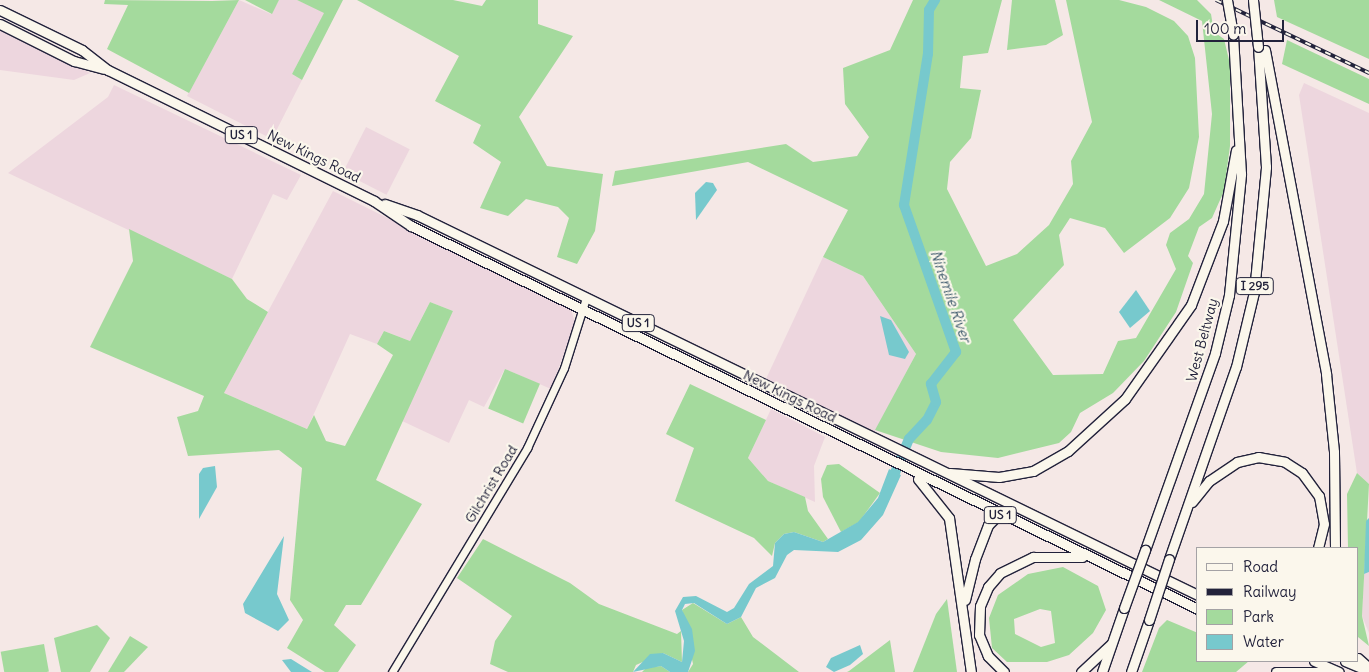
<!DOCTYPE html>
<html>
<head>
<meta charset="utf-8">
<style>
	body { margin:0 }
	#map { position:relative; width:1369px; height:672px; overflow:hidden; background:#f5e8e6; font-family:Delius,sans-serif }
	div>[style] { position:absolute }
	.built>* { inset:0; background:#edd6de; transform-origin:0 0 }
	.green>* { inset:0; background:#a4da9d; transform-origin:0 0 }
	.water>* { inset:0; background:#77c9cd }
	.river>* { height:10px; margin:-5px; padding:0 5px; transform-origin:5px; border-radius:5px; background:#77c9cd }
	.roads { filter:drop-shadow(1px 0 #22223b) drop-shadow(-1px 0 #22223b) drop-shadow(0 1px #22223b) drop-shadow(0 -1px #22223b) }
	.secondary>* { height:7px; margin:-3.5px; padding:0 3.5px; transform-origin:3.5px; border-radius:3.5px; background:#fbf7ec }
	.highway>* { height:9px; margin:-4.5px; padding:0 4.5px; transform-origin:4.5px; border-radius:4.5px; background:#fbf7ec }
	.rail>* { height:4px; margin-top:-2px; transform-origin:0; background:repeating-linear-gradient(90deg,#fbf7ec 0 5.5px,#22223b 0 11px); box-sizing:border-box; border-block:1px solid #22223b }
	.bridges { filter:drop-shadow(1px 0 #22223b) drop-shadow(-1px 0 #22223b) drop-shadow(0 1px #22223b) drop-shadow(0 -1px #22223b) }
	.highway-bridge>* { height:9px; margin:-4.5px; padding:0 4.5px; transform-origin:4.5px; border-radius:4.5px; background:#fbf7ec }
	span { translate:-50% -50%; white-space:nowrap; text-align:center; line-height:1.15; -webkit-text-stroke:4.5px #fbf7ec; paint-order:stroke }
	.shield-label span { padding:1px 4px; background:#fbf7ec; border:1px solid; border-radius:4px; -webkit-text-stroke-width:0 }
	.shield-label { font-size:12px; color:#22223b; font-weight:700 }
	.street-label { font-size:14px; color:#22223b }
	.water-label { font-size:15px; color:#405c6e; font-style:italic }
	.legend { position:absolute; left:1196px; top:547px; width:162px; height:115px; box-sizing:border-box; background:#fbf7ec; border:1px solid #a4a2a5; margin:0; padding:6px 9px; list-style:none; font-size:15px; color:#22223b }
	.legend li { display:flex; align-items:center; gap:10px; height:25px }
	.legend b { width:25px; border:1px solid #a4a2a5 }
	.scale { position:absolute; left:1196px; top:20px; width:88px; height:22px; box-sizing:border-box; border:2px solid #22223b; border-top:0; padding-left:6px; font-size:15px; line-height:18px; white-space:nowrap; color:#22223b; -webkit-text-stroke:4px #fbf7ec; paint-order:stroke }
</style>
</head>
<body>
<div id="map">
	<div class="built">
		<i style="clip-path:polygon(239px 0,271px 14px,279px 0,297px 0,325px 12px,292px 74px,302px 80px,272px 139px,187px 96px)"></i>
		<i style="clip-path:polygon(0 28px,90px 73px,74px 80px,0 70px)"></i>
		<i style="clip-path:polygon(1304px 83px,1369px 113px,1369px 484px,1357px 473px,1299px 95px)"></i>
		<i style="clip-path:polygon(114px 85px,301px 175px,287px 200px,273px 194px,232px 279px,8px 173px,108px 97px)"></i>
		<i style="left:366px;top:127px;width:49px;height:51px;rotate:27deg"></i>
		<i style="clip-path:polygon(333px 191px,571px 309px,575px 323px,551px 389px,505px 369px,484px 407px,469px 400px,449px 443px,400px 420px,453px 311px,430px 302px,410px 341px,384px 331px,377px 344px,350px 334px,307px 429px,224px 393px)"></i>
		<i style="clip-path:polygon(823px 257px,863px 276px,916px 354px,873px 435px,765px 381px)"></i>
		<i style="clip-path:polygon(771px 409px,825px 437px,814px 466px,815px 502px,768px 481px,748px 458px)"></i>
		<i style="clip-path:polygon(1369px 572px,1369px 633px,1362px 616px,1364px 574px)"></i>
	</div>
	<div class="green">
		<i style="clip-path:polygon(105px 0,212px 1px,239px 0,189px 93px,107px 49px,128px 5px,104px 4px)"></i>
		<i style="clip-path:polygon(245px 0,279px 0,272px 14px)"></i>
		<i style="clip-path:polygon(297px 0,343px 0,302px 80px,292px 74px,324px 13px)"></i>
		<i style="clip-path:polygon(357px 0,453px 0,482px 6px,486px 0,538px 0,538px 24px,573px 36px,519px 117px,547px 166px,603px 174px,595px 231px,577px 264px,557px 257px,569px 218px,558px 207px,526px 199px,508px 216px,480px 208px,501px 162px,473px 143px,481px 125px,435px 101px,459px 56px)"></i>
		<i style="clip-path:polygon(913px 0,1002px 0,988px 53px,963px 56px,960px 88px,981px 90px,971px 138px,950px 162px,947px 189px,986px 266px,1017px 254px,1049px 225px,1073px 184px,1071px 161px,1092px 122px,1066px 0,1119px 0,1146px 7px,1174px 21px,1188px 36px,1195px 58px,1199px 137px,1189px 188px,1170px 218px,1124px 253px,1105px 228px,1070px 218px,1059px 235px,1064px 265px,1013px 320px,1053px 375px,1103px 374px,1118px 341px,1136px 338px,1176px 269px,1166px 245px,1170px 233px,1189px 219px,1204px 194px,1212px 114px,1202px 21px,1159px 0,1197px 0,1211px 14px,1214px 32px,1224px 39px,1230px 64px,1230px 146px,1224px 191px,1212px 218px,1199px 227px,1188px 256px,1193px 263px,1176px 312px,1144px 361px,1113px 393px,1080px 413px,1071px 432px,1059px 443px,998px 458px,941px 452px,875px 430px,916px 354px,863px 276px,823px 257px,848px 210px,748px 162px,612px 186px,615px 171px,786px 144px,813px 162px,857px 156px,869px 137px,845px 104px,843px 68px,890px 50px)"></i>
		<i style="clip-path:polygon(1012px 0,1055px 0,1063px 35px,1046px 45px,1007px 50px)"></i>
		<i style="clip-path:polygon(1274px 0,1369px 0,1369px 59px,1277px 17px)"></i>
		<i style="clip-path:polygon(1287px 40px,1369px 79px,1369px 104px,1282px 64px)"></i>
		<i style="clip-path:polygon(129px 229px,232px 279px,247px 299px,268px 312px,224px 393px,307px 429px,314px 415px,326px 441px,345px 446px,393px 355px,377px 344px,384px 331px,410px 341px,430px 302px,453px 311px,376px 480px,422px 504px,361px 605px,346px 605px,334px 625px,356px 645px,338px 672px,325px 672px,287px 648px,303px 620px,290px 600px,302px 468px,279px 450px,188px 456px,177px 417px,198px 411px,204px 396px,90px 347px,133px 261px)"></i>
		<i style="left:505px;top:369px;width:38px;height:43px;rotate:23deg"></i>
		<i style="clip-path:polygon(690px 384px,766px 420px,748px 458px,768px 481px,805px 497px,808px 511px,828px 539px,823px 542px,794px 532px,784px 534px,775px 543px,772px 556px,754px 538px,675px 501px,694px 448px,666px 434px)"></i>
		<i style="clip-path:polygon(839px 464px,880px 493px,859px 522px,841px 532px,823px 497px,821px 479px,827px 465px)"></i>
		<i style="clip-path:polygon(1357px 473px,1369px 484px,1362px 616px,1369px 646px,1358px 637px,1358px 548px,1348px 548px,1347px 494px)"></i>
		<i style="clip-path:polygon(483px 539px,570px 583px,599px 604px,677px 634px,681px 631px,682px 662px,663px 653px,636px 665px,633px 672px,508px 672px,490px 664px,495px 641px,512px 616px,457px 578px)"></i>
		<i style="clip-path:polygon(evenodd,1063px 567px,1098px 586px,1106px 610px,1093px 633px,1069px 655px,1047px 662px,1007px 662px,992px 648px,989px 618px,998px 595px,1028px 574px,1063px 567px,1040px 609px,1051px 611px,1055px 643px,1041px 647px,1015px 634px,1014px 619px,1040px 609px)"></i>
		<i style="clip-path:polygon(947px 599px,957px 672px,913px 672px,936px 614px)"></i>
		<i style="clip-path:polygon(693px 603px,727px 624px,741px 617px,753px 637px,799px 672px,688px 672px,693px 664px,682px 610px)"></i>
		<i style="clip-path:polygon(1167px 620px,1198px 633px,1198px 661px,1249px 661px,1236px 672px,1142px 672px,1159px 628px)"></i>
		<i style="clip-path:polygon(97px 625px,110px 638px,90px 672px,61px 672px,54px 638px)"></i>
		<i style="clip-path:polygon(130px 636px,148px 647px,124px 672px,108px 672px)"></i>
		<i style="clip-path:polygon(890px 640px,895px 672px,847px 672px,849px 671px)"></i>
		<i style="left:44px;top:644px;width:28px;height:44px;rotate:80deg"></i>
		<i style="clip-path:polygon(661px 666px,670px 672px,642px 672px,646px 668px)"></i>
	</div>
	<div class="water">
		<i style="clip-path:polygon(706px 182px,713px 183px,717px 190px,696px 220px,695px 193px)"></i>
		<i style="clip-path:polygon(1136px 290px,1150px 311px,1130px 328px,1119px 312px)"></i>
		<i style="clip-path:polygon(880px 316px,891px 320px,909px 352px,905px 359px,889px 355px)"></i>
		<i style="clip-path:polygon(215px 466px,217px 487px,199px 519px,199px 474px,203px 468px)"></i>
		<i style="clip-path:polygon(889px 469px,901px 475px,883px 515px,861px 540px,838px 552px,794px 550px,787px 555px,775px 578px,756px 588px,741px 617px,727px 624px,694px 603px,685px 604px,682px 610px,692px 629px,695px 651px,688px 672px,670px 672px,661px 666px,633px 672px,650px 654px,663px 653px,682px 662px,684px 641px,675px 611px,683px 597px,696px 596px,727px 612px,734px 608px,749px 584px,773px 566px,775px 543px,784px 534px,794px 532px,823px 542px,858px 522px,878px 498px)"></i>
		<i style="clip-path:polygon(1369px 518px,1369px 572px,1364px 574px,1366px 521px)"></i>
		<i style="clip-path:polygon(284px 536px,277px 594px,289px 620px,278px 631px,245px 613px,243px 604px)"></i>
		<i style="clip-path:polygon(860px 645px,863px 654px,850px 665px,834px 672px,826px 667px,831px 658px)"></i>
		<i style="clip-path:polygon(291px 659px,312px 672px,291px 672px,282px 660px)"></i>
	</div>
	<div class="river">
		<i style="left:890px;top:485px;width:50px;rotate:-67.6deg"></i>
		<i style="left:909px;top:439px;width:26px;rotate:-47deg"></i>
		<i style="left:927px;top:420px;width:20px;rotate:-63deg"></i>
		<i style="left:936px;top:402px;width:19px;rotate:-106deg"></i>
		<i style="left:931px;top:384px;width:41px;rotate:-52deg"></i>
		<i style="left:956px;top:352px;width:156px;rotate:-109.5deg"></i>
		<i style="left:904px;top:205px;width:153px;rotate:-81deg"></i>
		<i style="left:928px;top:54px;width:44px;rotate:-88.7deg"></i>
		<i style="left:929px;top:10px;width:12px;rotate:-59deg"></i>
	</div>
	<div class="roads">
		<div class="secondary">
			<i style="left:392px;top:672px;width:262px;rotate:-58.9deg"></i>
			<i style="left:527px;top:448px;width:88px;rotate:-65.2deg"></i>
			<i style="left:564px;top:368px;width:73px;rotate:-72.6deg"></i>
		</div>
		<div class="highway">
			<i style="left:0;top:10px;width:91px;rotate:26deg"></i>
			<i style="left:82px;top:50px;width:33px;rotate:38deg"></i>
			<i style="left:108px;top:70px;width:297px;rotate:26.2deg"></i>
			<i style="left:374px;top:201px;width:45px;rotate:34deg"></i>
			<i style="left:411px;top:226px;width:875px;rotate:25.95deg"></i>
			<i style="left:0;top:24px;width:83px;rotate:26.6deg"></i>
			<i style="left:74px;top:61px;width:30px;rotate:15deg"></i>
			<i style="left:1265px;top:50px;width:330px;rotate:79.3deg"></i>
			<i style="left:1326px;top:374px;width:78px;rotate:84.1deg"></i>
			<i style="left:1334px;top:452px;width:96px;rotate:89.4deg"></i>
			<i style="left:385px;top:204px;width:34px;rotate:19deg"></i>
			<i style="left:417px;top:215px;width:869px;rotate:25.95deg"></i>
			<i style="left:950px;top:473px;width:49px;rotate:4.7deg"></i>
			<i style="left:999px;top:477px;width:35px;rotate:-10deg"></i>
			<i style="left:1033px;top:471px;width:40px;rotate:-29.7deg"></i>
			<i style="left:1068px;top:451px;width:77px;rotate:-42.4deg"></i>
			<i style="left:1125px;top:399px;width:115px;rotate:-54.9deg"></i>
			<i style="left:1191px;top:305px;width:90px;rotate:-69.1deg"></i>
			<i style="left:1223px;top:221px;width:72px;rotate:-79.6deg"></i>
			<i style="left:918px;top:479px;width:50px;rotate:51.5deg"></i>
			<i style="left:949px;top:518px;width:156px;rotate:81.9deg"></i>
			<i style="left:1192px;top:502px;width:27px;rotate:-51deg"></i>
			<i style="left:1209px;top:481px;width:34px;rotate:-34deg"></i>
			<i style="left:1237px;top:462px;width:22px;rotate:-13deg"></i>
			<i style="left:1258px;top:457px;width:27px;rotate:10deg"></i>
			<i style="left:1285px;top:462px;width:20px;rotate:33deg"></i>
			<i style="left:1302px;top:473px;width:29px;rotate:54deg"></i>
			<i style="left:1319px;top:496px;width:28px;rotate:80deg"></i>
			<i style="left:1324px;top:524px;width:25px;rotate:104deg"></i>
			<i style="left:1145px;top:550px;width:209px;rotate:-70.4deg"></i>
			<i style="left:1215px;top:353px;width:60px;rotate:-76.4deg"></i>
			<i style="left:1229px;top:295px;width:122px;rotate:-84.3deg"></i>
			<i style="left:1241px;top:174px;width:140px;rotate:-93.3deg"></i>
			<i style="left:1169px;top:559px;width:203px;rotate:-70.8deg"></i>
			<i style="left:1236px;top:367px;width:77px;rotate:-76.5deg"></i>
			<i style="left:1254px;top:292px;width:126px;rotate:-84.5deg"></i>
			<i style="left:1266px;top:167px;width:120px;rotate:-93.8deg"></i>
			<i style="left:965px;top:600px;width:42px;rotate:-76.3deg"></i>
			<i style="left:975px;top:559px;width:36px;rotate:-69deg"></i>
			<i style="left:988px;top:525px;width:18px;rotate:-45deg"></i>
			<i style="left:1358px;top:658px;width:15px;rotate:42deg"></i>
			<i style="left:1314px;top:661px;width:27px;rotate:24deg"></i>
			<i style="left:1345px;top:661px;width:26px;rotate:23deg"></i>
			<i style="left:1004px;top:672px;width:23px;rotate:-135deg"></i>
			<i style="left:988px;top:656px;width:23px;rotate:-113deg"></i>
			<i style="left:979px;top:635px;width:29px;rotate:-88deg"></i>
			<i style="left:980px;top:606px;width:21px;rotate:-67deg"></i>
			<i style="left:988px;top:587px;width:18px;rotate:-49deg"></i>
			<i style="left:1000px;top:573px;width:37px;rotate:-26deg"></i>
			<i style="left:1033px;top:557px;width:49px"></i>
			<i style="left:1081px;top:672px;width:41px;rotate:-43deg"></i>
			<i style="left:1102px;top:672px;width:68px;rotate:-71deg"></i>
			<i style="left:1131px;top:672px;width:55px;rotate:-70.9deg"></i>
			<i style="left:1276px;top:672px;width:49px"></i>
		</div>
	</div>
	<div class="rail">
		<i style="left:1216px;top:0;width:170px;rotate:25.5deg"></i>
	</div>
	<div class="bridges">
		<div class="highway-bridge">
			<i style="left:1227px;top:0;width:35px;rotate:80deg"></i>
			<i style="left:1253px;top:0;width:47px;rotate:83.9deg"></i>
			<i style="left:1124px;top:608px;width:62px;rotate:-70.1deg"></i>
			<i style="left:1149px;top:620px;width:64px;rotate:-71.8deg"></i>
		</div>
	</div>
	<div class="shield-label">
		<span style="left:241px;top:135px">US 1</span>
		<span style="left:1255px;top:286px">I 295</span>
		<span style="left:638px;top:323px">US 1</span>
		<span style="left:1000px;top:515px">US 1</span>
	</div>
	<div class="street-label">
		<span style="left:314px;top:156px;rotate:26deg">New Kings Road</span>
		<span style="left:1202px;top:340px;rotate:-75deg">West Beltway</span>
		<span style="left:790px;top:396px;rotate:26deg">New Kings Road</span>
		<span style="left:491px;top:484px;rotate:-59deg">Gilchrist Road</span>
	</div>
	<div class="water-label">
		<span style="left:951px;top:296px;rotate:71deg">Ninemile River</span>
	</div>
	<ul class="legend">
	<li><b style="height:6px;background:#fbf7ec"></b>Road</li>
	<li><b style="height:6px;background:#22223b"></b>Railway</li>
	<li><b style="height:14px;background:#a4da9d"></b>Park</li>
	<li><b style="height:14px;background:#77c9cd"></b>Water</li>
	</ul>
	<div class="scale">100 m</div>
</div>
</body>
</html>
